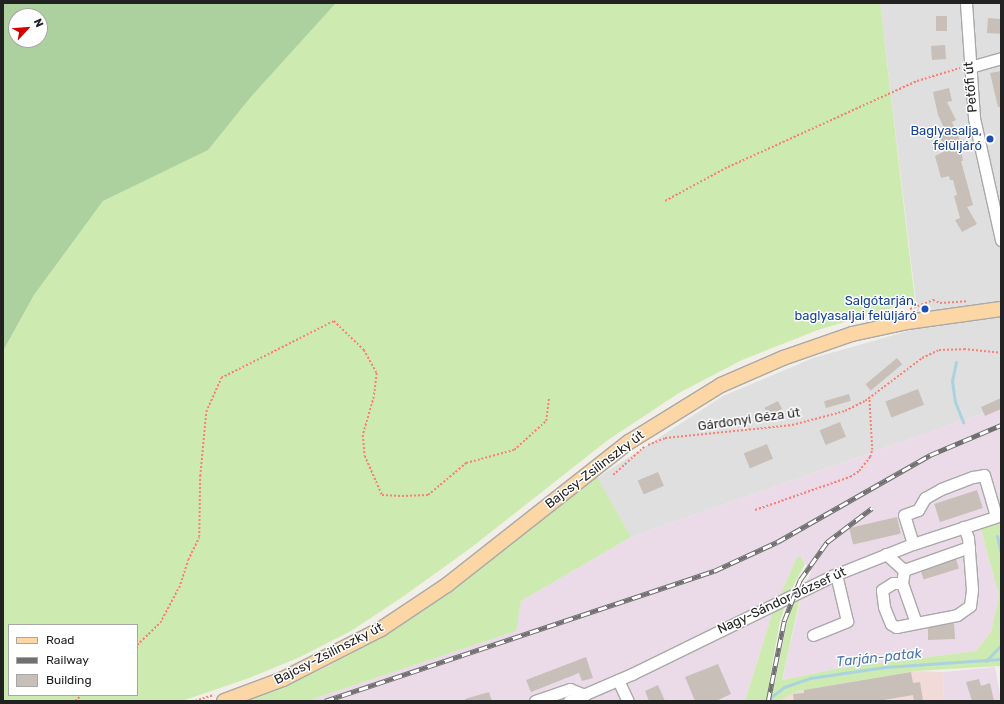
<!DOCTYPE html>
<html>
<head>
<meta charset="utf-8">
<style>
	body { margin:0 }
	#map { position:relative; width:1004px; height:704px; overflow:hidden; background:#f2efe9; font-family:Rubik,sans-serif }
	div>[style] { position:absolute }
	.residential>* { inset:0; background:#e0dfdf }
	.commercial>* { inset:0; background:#f2dad9 }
	.industrial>* { inset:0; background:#ebdbe8 }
	.grass>* { inset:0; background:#cdebb0 }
	.forest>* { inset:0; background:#add19e }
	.stream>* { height:3px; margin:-1.5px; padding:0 1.5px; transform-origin:1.5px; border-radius:1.5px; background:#aad3df }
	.building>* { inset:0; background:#c7bfb8; transform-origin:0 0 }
	.path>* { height:1.5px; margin-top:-0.75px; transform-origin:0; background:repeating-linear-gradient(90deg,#fa8072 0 2px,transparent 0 4px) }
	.roads { filter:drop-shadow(1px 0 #a9a9a9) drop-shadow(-1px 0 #a9a9a9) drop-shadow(0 1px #a9a9a9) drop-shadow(0 -1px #a9a9a9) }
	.minor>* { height:11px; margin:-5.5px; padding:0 5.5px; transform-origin:5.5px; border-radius:5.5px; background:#fff }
	.major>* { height:14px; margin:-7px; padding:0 7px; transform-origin:7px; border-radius:7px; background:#fcd6a4 }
	.rail>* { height:4.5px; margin-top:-2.25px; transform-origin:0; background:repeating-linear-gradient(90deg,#fff 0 9px,#707070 0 18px); box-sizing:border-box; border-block:1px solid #707070 }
	.dots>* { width:11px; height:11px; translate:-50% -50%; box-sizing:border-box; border:2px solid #fff; border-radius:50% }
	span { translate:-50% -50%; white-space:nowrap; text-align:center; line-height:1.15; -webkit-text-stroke:3px #fff; paint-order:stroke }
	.street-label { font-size:13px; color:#222 }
	.transit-label { font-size:13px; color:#164399 }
	.right { translate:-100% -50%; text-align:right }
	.water-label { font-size:14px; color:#4a7aab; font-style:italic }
	.frame { position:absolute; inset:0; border:4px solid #222; pointer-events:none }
	.legend { position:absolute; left:8px; top:624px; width:130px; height:72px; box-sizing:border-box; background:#fff; border:1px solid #a7a7a7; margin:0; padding:5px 7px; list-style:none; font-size:12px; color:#222 }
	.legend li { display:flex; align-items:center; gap:8px; height:20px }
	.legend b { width:20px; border:1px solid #a7a7a7 }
	.north { position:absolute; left:8px; top:8px; width:40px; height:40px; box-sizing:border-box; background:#fff; border:1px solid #a7a7a7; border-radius:50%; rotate:64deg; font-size:11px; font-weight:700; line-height:16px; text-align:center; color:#222 }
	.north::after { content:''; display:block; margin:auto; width:14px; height:18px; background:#d40000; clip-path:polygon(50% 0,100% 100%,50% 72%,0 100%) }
</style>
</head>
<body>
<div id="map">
	<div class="residential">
		<i style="clip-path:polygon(880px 3px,1001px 3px,1001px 407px,631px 537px,597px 478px,723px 396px,813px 358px,919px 328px)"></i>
	</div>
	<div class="commercial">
		<i style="clip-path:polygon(915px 671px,943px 672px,944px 701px,779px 701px,798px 691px)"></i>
	</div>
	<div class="industrial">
		<i style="clip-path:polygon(1001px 407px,1001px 515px,979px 522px,999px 596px,991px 632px,976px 651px,840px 668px,782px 680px,803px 589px,811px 572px,801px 557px,797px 557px,772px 614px,745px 701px,307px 701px,515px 631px,521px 601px,631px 537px)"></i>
		<i style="clip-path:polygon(995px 667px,1001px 701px,944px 701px,943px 672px)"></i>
	</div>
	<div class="grass">
		<i style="clip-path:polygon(evenodd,336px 3px,880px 3px,915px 301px,818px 330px,742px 360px,679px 393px,608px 440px,472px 547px,401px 598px,351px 631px,300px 657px,249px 678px,182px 701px,3px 701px,3px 351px,34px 295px,103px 201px,208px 149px,250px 98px,336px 3px,9px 625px,137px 625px,137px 695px,9px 695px,9px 625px)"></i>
		<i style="clip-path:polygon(597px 477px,631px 537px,521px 601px,516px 631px,307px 701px,246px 701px,320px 670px,386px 635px,452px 590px)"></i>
		<i style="clip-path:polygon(1001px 515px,1001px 666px,915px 671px,798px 691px,779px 701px,745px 701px,772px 614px,797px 557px,801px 557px,805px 564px,790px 592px,780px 621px,769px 682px,775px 683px,787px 623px,794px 598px,801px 594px,782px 680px,840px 668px,976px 651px,991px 632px,999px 596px,979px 522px)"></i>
	</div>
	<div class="forest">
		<i style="clip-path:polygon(evenodd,3px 3px,336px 3px,250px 98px,208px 150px,103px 201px,34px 295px,3px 351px,3px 3px,16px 16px,40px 16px,40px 40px,16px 40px,16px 16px)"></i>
	</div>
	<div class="stream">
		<i style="left:956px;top:362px;width:19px;rotate:102deg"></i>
		<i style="left:952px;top:381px;width:21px;rotate:82deg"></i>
		<i style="left:955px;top:402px;width:22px;rotate:68deg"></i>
		<i style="left:997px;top:536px;width:17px;rotate:77deg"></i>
		<i style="left:986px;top:661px;width:22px;rotate:-47deg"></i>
		<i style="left:766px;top:701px;width:23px;rotate:-38deg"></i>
		<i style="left:784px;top:687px;width:28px;rotate:-19deg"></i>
		<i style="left:810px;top:678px;width:76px;rotate:-8.3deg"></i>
		<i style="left:885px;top:667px;width:116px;rotate:-3.9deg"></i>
	</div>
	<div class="building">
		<i style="left:936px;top:16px;width:11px;height:15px"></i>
		<i style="left:988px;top:18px;width:13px;height:15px;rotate:4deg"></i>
		<i style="left:945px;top:45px;width:14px;height:14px;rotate:86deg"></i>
		<i style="clip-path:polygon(1001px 71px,1001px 107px,998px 107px,990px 73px)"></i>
		<i style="clip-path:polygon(949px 88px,952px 101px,947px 102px,956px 120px,952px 122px,959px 138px,963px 161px,961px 161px,973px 205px,967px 207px,977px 224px,962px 232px,955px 220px,960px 218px,954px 196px,957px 195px,953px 180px,950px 180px,949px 176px,941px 178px,935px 156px,945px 151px,938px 133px,945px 130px,938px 115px,933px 92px)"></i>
		<i style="left:897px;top:358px;width:8px;height:41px;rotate:50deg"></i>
		<i style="left:918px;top:389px;width:17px;height:35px;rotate:69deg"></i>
		<i style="left:849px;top:394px;width:7px;height:26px;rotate:74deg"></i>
		<i style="clip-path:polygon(1001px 398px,1001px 409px,985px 416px,981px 407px)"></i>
		<i style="left:778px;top:401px;width:9px;height:15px;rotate:63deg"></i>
		<i style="left:840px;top:422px;width:16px;height:22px;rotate:68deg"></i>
		<i style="left:767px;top:444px;width:16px;height:25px;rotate:68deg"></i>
		<i style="left:658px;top:472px;width:15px;height:22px;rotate:67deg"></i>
		<i style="left:977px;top:490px;width:19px;height:45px;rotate:72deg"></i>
		<i style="left:897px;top:517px;width:17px;height:49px;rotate:77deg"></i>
		<i style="left:956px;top:559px;width:10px;height:37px;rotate:73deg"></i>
		<i style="clip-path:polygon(954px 623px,955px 639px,928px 640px,928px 628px)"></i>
		<i style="clip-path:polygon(586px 657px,593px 678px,582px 681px,579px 673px,531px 692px,526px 680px)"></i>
		<i style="clip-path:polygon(718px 664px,731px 694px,716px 701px,695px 701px,685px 677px)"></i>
		<i style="clip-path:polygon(911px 672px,913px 683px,920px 682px,923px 701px,914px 701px,913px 695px,878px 701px,794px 701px,793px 694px,804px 693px,804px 690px)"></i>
		<i style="clip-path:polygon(979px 679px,981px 686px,990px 683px,994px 701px,972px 701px,966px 682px)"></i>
		<i style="clip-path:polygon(658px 685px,665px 701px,649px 701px,645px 691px)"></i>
		<i style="clip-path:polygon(489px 692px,492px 701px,465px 701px,465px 699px)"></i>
	</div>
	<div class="path">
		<i style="left:665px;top:201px;width:72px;rotate:-28.4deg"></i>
		<i style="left:728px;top:167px;width:208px;rotate:-24.5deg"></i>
		<i style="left:917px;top:81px;width:45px;rotate:-16.8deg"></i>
		<i style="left:910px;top:309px;width:25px;rotate:-21deg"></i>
		<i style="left:933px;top:300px;width:8px;rotate:23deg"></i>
		<i style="left:940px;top:303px;width:26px;rotate:-4deg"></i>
		<i style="left:648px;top:445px;width:18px;rotate:-22deg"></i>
		<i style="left:665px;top:438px;width:128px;rotate:-5.8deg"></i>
		<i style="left:792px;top:425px;width:55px;rotate:-14.8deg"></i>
		<i style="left:845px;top:411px;width:22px;rotate:-27deg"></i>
		<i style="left:865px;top:401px;width:71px;rotate:-37deg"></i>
		<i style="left:922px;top:358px;width:19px;rotate:-25deg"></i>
		<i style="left:939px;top:350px;width:25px;rotate:-2deg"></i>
		<i style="left:964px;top:349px;width:37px;rotate:6deg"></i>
		<i style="left:613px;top:475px;width:42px;rotate:-42.1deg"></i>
		<i style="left:755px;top:510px;width:101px;rotate:-19.2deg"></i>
		<i style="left:850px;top:477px;width:11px;rotate:-34deg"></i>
		<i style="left:859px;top:471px;width:18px;rotate:-52deg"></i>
		<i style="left:870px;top:457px;width:7px;rotate:-74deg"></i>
		<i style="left:872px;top:450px;width:53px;rotate:-93.2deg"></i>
		<i style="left:137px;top:645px;width:32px;rotate:-44deg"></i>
		<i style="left:160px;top:623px;width:40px;rotate:-62deg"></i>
		<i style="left:179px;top:588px;width:29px;rotate:-72deg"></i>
		<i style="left:188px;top:560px;width:25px;rotate:-64deg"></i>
		<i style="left:199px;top:537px;width:61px;rotate:-89.1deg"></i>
		<i style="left:200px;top:476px;width:64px;rotate:-84.6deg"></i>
		<i style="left:206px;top:412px;width:37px;rotate:-66deg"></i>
		<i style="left:221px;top:378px;width:127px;rotate:-26.8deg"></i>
		<i style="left:334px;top:321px;width:42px;rotate:44deg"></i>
		<i style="left:364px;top:350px;width:26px;rotate:61deg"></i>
		<i style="left:377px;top:373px;width:24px;rotate:97deg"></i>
		<i style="left:374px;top:397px;width:40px;rotate:106deg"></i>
		<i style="left:363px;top:435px;width:21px;rotate:85deg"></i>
		<i style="left:365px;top:456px;width:43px;rotate:66.4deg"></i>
		<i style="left:382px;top:495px;width:20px;rotate:3deg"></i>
		<i style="left:402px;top:496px;width:26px;rotate:-2deg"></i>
		<i style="left:428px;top:495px;width:50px;rotate:-40.1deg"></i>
		<i style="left:466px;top:463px;width:50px;rotate:-15.2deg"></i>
		<i style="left:514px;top:450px;width:43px;rotate:-42.2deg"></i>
		<i style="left:546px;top:421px;width:23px;rotate:-83deg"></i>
		<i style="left:75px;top:701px;width:9px;rotate:-41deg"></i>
		<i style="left:195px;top:701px;width:20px;rotate:-18deg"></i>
	</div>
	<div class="roads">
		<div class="minor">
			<i style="left:966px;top:3px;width:115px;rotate:86deg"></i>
			<i style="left:974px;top:118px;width:125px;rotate:77.5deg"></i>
			<i style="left:970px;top:67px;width:32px;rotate:-16deg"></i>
			<i style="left:913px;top:544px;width:30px;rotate:-107deg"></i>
			<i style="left:904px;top:515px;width:15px;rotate:-20deg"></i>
			<i style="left:918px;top:510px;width:14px;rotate:-60deg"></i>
			<i style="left:925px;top:498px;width:18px;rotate:-29deg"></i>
			<i style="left:941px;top:489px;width:34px;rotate:-21deg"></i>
			<i style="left:973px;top:477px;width:11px;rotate:-10deg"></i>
			<i style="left:984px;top:475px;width:43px;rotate:73.7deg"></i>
			<i style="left:886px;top:554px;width:24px;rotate:42deg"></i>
			<i style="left:902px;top:583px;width:13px;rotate:-81deg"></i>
			<i style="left:904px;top:570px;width:69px;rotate:-19.5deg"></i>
			<i style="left:916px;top:623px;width:42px;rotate:-109.3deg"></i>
			<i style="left:902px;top:583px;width:9px;rotate:180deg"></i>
			<i style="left:893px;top:583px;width:13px;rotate:148deg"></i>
			<i style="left:882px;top:590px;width:17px;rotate:83deg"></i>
			<i style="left:884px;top:607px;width:18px;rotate:68deg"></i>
			<i style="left:891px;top:624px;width:6px;rotate:31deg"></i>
			<i style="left:896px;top:627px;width:62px;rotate:-11.1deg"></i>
			<i style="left:957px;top:615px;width:16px;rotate:-35deg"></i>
			<i style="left:970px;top:606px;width:17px;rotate:-83deg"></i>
			<i style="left:972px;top:589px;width:51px;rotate:-94.5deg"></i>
			<i style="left:968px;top:538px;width:12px;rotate:-110deg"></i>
			<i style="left:813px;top:635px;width:37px;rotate:-22deg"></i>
			<i style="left:847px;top:621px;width:48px;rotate:-103.2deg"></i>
			<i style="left:618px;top:680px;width:23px;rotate:65deg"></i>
			<i style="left:535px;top:701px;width:37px;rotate:-19deg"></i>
			<i style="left:570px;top:689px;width:16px;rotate:22deg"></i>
			<i style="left:569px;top:701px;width:69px;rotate:-23.2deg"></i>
			<i style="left:632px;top:674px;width:223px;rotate:-26.1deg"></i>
			<i style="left:832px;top:576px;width:87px;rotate:-21.6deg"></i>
			<i style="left:913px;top:544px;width:93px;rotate:-18.2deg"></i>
		</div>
		<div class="major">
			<i style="left:224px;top:701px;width:63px;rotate:-20.4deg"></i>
			<i style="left:283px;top:679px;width:110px;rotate:-27deg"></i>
			<i style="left:381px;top:629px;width:79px;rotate:-33.7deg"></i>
			<i style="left:447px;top:585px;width:231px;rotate:-38.2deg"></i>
			<i style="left:629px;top:442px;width:108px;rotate:-31.8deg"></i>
			<i style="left:721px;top:385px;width:68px;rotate:-23.5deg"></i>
			<i style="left:783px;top:358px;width:73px;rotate:-19.2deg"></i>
			<i style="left:852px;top:334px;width:56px;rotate:-12.3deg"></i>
			<i style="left:907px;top:322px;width:95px;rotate:-7.9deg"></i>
		</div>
	</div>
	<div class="rail">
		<i style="left:325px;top:701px;width:410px;rotate:-18.5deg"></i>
		<i style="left:714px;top:571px;width:69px;rotate:-24.7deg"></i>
		<i style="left:777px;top:542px;width:176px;rotate:-29.6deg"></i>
		<i style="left:930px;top:455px;width:77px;rotate:-22.9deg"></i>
		<i style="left:768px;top:701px;width:82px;rotate:-78.7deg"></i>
		<i style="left:784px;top:621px;width:44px;rotate:-68.7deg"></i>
		<i style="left:800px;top:580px;width:47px;rotate:-54.6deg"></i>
		<i style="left:827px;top:542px;width:56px;rotate:-37.1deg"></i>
	</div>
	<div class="dots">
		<i style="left:990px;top:139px;background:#1a4fb4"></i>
		<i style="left:925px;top:309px;background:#1a4fb4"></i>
	</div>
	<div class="street-label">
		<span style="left:971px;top:87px;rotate:-95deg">Petőfi út</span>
		<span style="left:749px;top:420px;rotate:-8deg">Gárdonyi Géza út</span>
		<span style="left:595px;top:470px;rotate:-37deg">Bajcsy-Zsilinszky út</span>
		<span style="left:782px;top:601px;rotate:-25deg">Nagy-Sándor József út</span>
		<span style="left:329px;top:654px;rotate:-27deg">Bajcsy-Zsilinszky út</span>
	</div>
	<div class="transit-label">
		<span class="right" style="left:982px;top:139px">Baglyasalja,<br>felüljáró</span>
		<span class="right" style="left:917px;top:309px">Salgótarján,<br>baglyasaljai felüljáró</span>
	</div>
	<div class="water-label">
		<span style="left:879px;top:658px;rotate:-6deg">Tarján-patak</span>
	</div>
	<div class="frame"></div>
	<ul class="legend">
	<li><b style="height:5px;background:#fcd6a4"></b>Road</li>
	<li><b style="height:5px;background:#707070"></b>Railway</li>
	<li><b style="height:11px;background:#c7bfb8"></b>Building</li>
	</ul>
	<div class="north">N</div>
</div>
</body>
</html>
